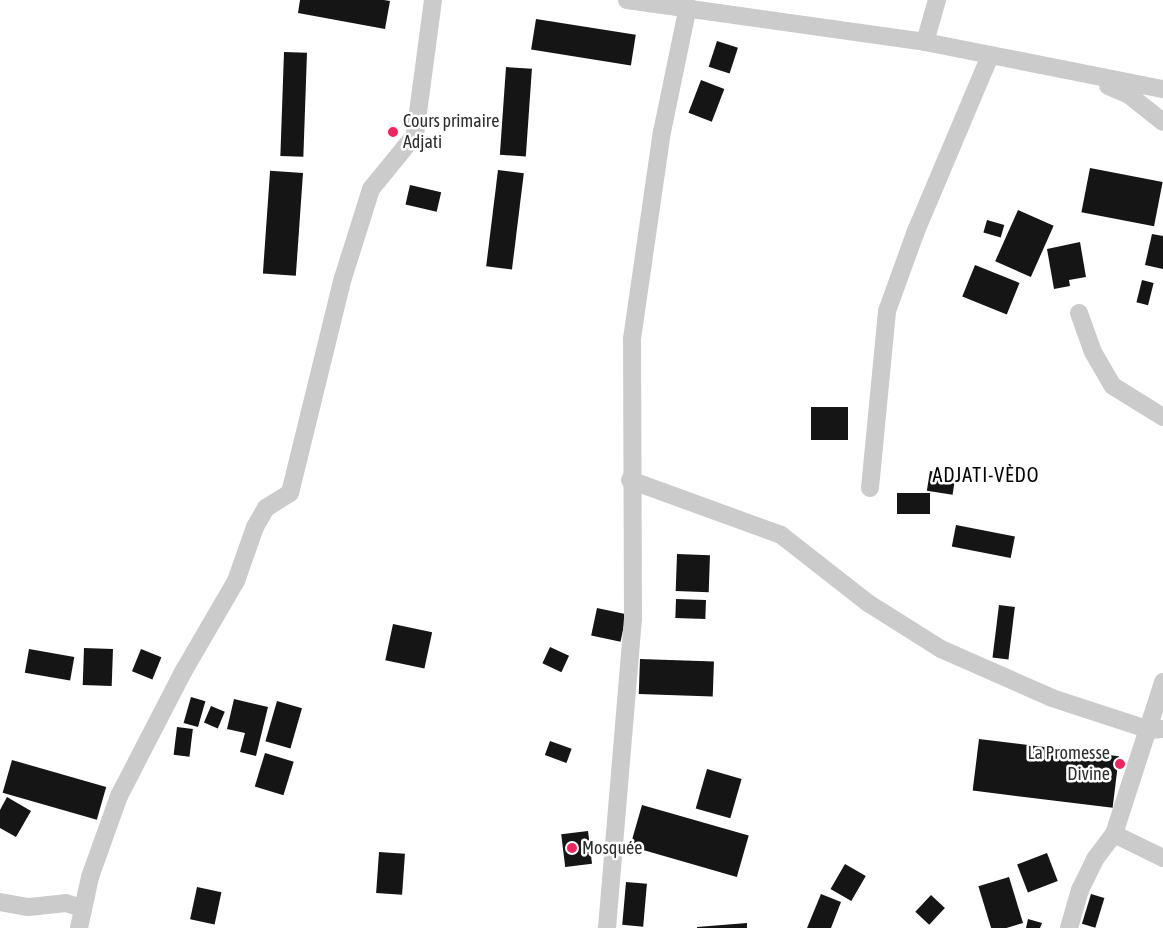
<!DOCTYPE html>
<html>
<head>
<meta charset="utf-8">
<style>
	body { margin:0 }
	#map { position:relative; width:1163px; height:928px; overflow:hidden; background:#fff; font-family:"Asap Condensed",sans-serif }
	div>[style] { position:absolute }
	.building>* { inset:0; background:#151515; transform-origin:0 0 }
	.minor>* { height:18px; margin:-9px; padding:0 9px; transform-origin:9px; border-radius:9px; background:#cbcbcb }
	.dots>* { width:14px; height:14px; translate:-50% -50%; box-sizing:border-box; border:2px solid #fff; border-radius:50% }
	span { translate:-50% -50%; white-space:nowrap; text-align:center; line-height:1.15; -webkit-text-stroke:5px #fff; paint-order:stroke }
	.poi-label { font-size:18px; color:#2e2e2e }
	.left { translate:0 -50%; text-align:left }
	.right { translate:-100% -50%; text-align:right }
	.quarter-label { font-size:20px; color:#000; letter-spacing:1px }
</style>
</head>
<body>
<div id="map">
	<div class="building">
		<i style="clip-path:polygon(300px 0,384px 0,390px 1px,385px 29px,298px 13px)"></i>
		<i style="left:536px;top:19px;width:101px;height:31px;rotate:9deg"></i>
		<i style="left:717px;top:41px;width:22px;height:27px;rotate:18deg"></i>
		<i style="left:284px;top:52px;width:23px;height:104px;rotate:2deg"></i>
		<i style="left:506px;top:67px;width:26px;height:88px;rotate:4deg"></i>
		<i style="left:701px;top:80px;width:25px;height:35px;rotate:21deg"></i>
		<i style="left:1090px;top:168px;width:74px;height:45px;rotate:11deg"></i>
		<i style="left:498px;top:170px;width:26px;height:97px;rotate:7deg"></i>
		<i style="left:303px;top:173px;width:103px;height:33px;rotate:94deg"></i>
		<i style="left:410px;top:185px;width:32px;height:20px;rotate:13deg"></i>
		<i style="left:1018px;top:210px;width:39px;height:56px;rotate:24deg"></i>
		<i style="left:987px;top:220px;width:18px;height:13px;rotate:16deg"></i>
		<i style="clip-path:polygon(1152px 234px,1163px 236px,1163px 269px,1145px 265px)"></i>
		<i style="clip-path:polygon(1080px 242px,1086px 277px,1069px 280px,1070px 286px,1054px 289px,1047px 249px)"></i>
		<i style="left:975px;top:265px;width:48px;height:34px;rotate:22deg"></i>
		<i style="left:1142px;top:280px;width:12px;height:23px;rotate:14deg"></i>
		<i style="left:811px;top:407px;width:37px;height:33px"></i>
		<i style="left:930px;top:471px;width:26px;height:20px;rotate:9deg"></i>
		<i style="left:897px;top:493px;width:33px;height:21px"></i>
		<i style="left:956px;top:525px;width:60px;height:22px;rotate:11deg"></i>
		<i style="left:677px;top:554px;width:33px;height:37px;rotate:2deg"></i>
		<i style="left:676px;top:599px;width:30px;height:19px;rotate:2deg"></i>
		<i style="left:999px;top:605px;width:16px;height:53px;rotate:7deg"></i>
		<i style="left:597px;top:608px;width:30px;height:28px;rotate:12deg"></i>
		<i style="left:393px;top:624px;width:40px;height:37px;rotate:12deg"></i>
		<i style="left:550px;top:647px;width:21px;height:18px;rotate:25deg"></i>
		<i style="left:84px;top:648px;width:29px;height:37px;rotate:2deg"></i>
		<i style="left:29px;top:649px;width:46px;height:24px;rotate:10deg"></i>
		<i style="left:141px;top:649px;width:22px;height:24px;rotate:22deg"></i>
		<i style="left:640px;top:659px;width:74px;height:35px;rotate:2deg"></i>
		<i style="left:191px;top:697px;width:15px;height:27px;rotate:16deg"></i>
		<i style="clip-path:polygon(234px 699px,268px 707px,256px 756px,240px 752px,245px 733px,227px 729px)"></i>
		<i style="left:277px;top:701px;width:26px;height:42px;rotate:16deg"></i>
		<i style="left:211px;top:706px;width:15px;height:18px;rotate:23deg"></i>
		<i style="left:177px;top:727px;width:16px;height:28px;rotate:7deg"></i>
		<i style="left:979px;top:739px;width:141px;height:52px;rotate:7deg"></i>
		<i style="left:550px;top:741px;width:23px;height:15px;rotate:20deg"></i>
		<i style="left:265px;top:753px;width:30px;height:35px;rotate:17deg"></i>
		<i style="left:12px;top:760px;width:98px;height:34px;rotate:16deg"></i>
		<i style="left:707px;top:769px;width:36px;height:41px;rotate:16deg"></i>
		<i style="clip-path:polygon(7px 797px,31px 811px,16px 837px,0 828px,0 810px)"></i>
		<i style="left:642px;top:805px;width:111px;height:43px;rotate:16deg"></i>
		<i style="left:588px;top:831px;width:33px;height:27px;rotate:83deg"></i>
		<i style="left:379px;top:852px;width:26px;height:41px;rotate:4deg"></i>
		<i style="left:1047px;top:853px;width:30px;height:32px;rotate:69deg"></i>
		<i style="left:845px;top:864px;width:24px;height:29px;rotate:30deg"></i>
		<i style="left:1009px;top:877px;width:48px;height:32px;rotate:73deg"></i>
		<i style="left:626px;top:882px;width:21px;height:43px;rotate:5deg"></i>
		<i style="left:197px;top:887px;width:25px;height:33px;rotate:12deg"></i>
		<i style="clip-path:polygon(821px 894px,841px 902px,831px 928px,807px 928px)"></i>
		<i style="left:1091px;top:894px;width:14px;height:31px;rotate:17deg"></i>
		<i style="left:931px;top:895px;width:19px;height:23px;rotate:43deg"></i>
		<i style="clip-path:polygon(1028px 919px,1042px 923px,1040px 928px,1026px 928px)"></i>
		<i style="clip-path:polygon(747px 923px,747px 928px,697px 928px,697px 927px)"></i>
	</div>
	<div class="minor">
		<i style="left:627px;top:0;width:301px;rotate:8deg"></i>
		<i style="left:925px;top:42px;width:243px;rotate:11.2deg"></i>
		<i style="left:925px;top:42px;width:44px;rotate:-74.1deg"></i>
		<i style="left:1108px;top:86px;width:23px;rotate:23deg"></i>
		<i style="left:1129px;top:95px;width:43px;rotate:38.5deg"></i>
		<i style="left:1079px;top:313px;width:41px;rotate:70.3deg"></i>
		<i style="left:1093px;top:352px;width:39px;rotate:60deg"></i>
		<i style="left:1113px;top:386px;width:59px;rotate:31.8deg"></i>
		<i style="left:630px;top:480px;width:161px;rotate:20deg"></i>
		<i style="left:781px;top:535px;width:110px;rotate:38deg"></i>
		<i style="left:868px;top:603px;width:86px;rotate:32.2deg"></i>
		<i style="left:941px;top:649px;width:121px;rotate:23.8deg"></i>
		<i style="left:1052px;top:698px;width:103px;rotate:18.1deg"></i>
		<i style="left:1150px;top:730px;width:13px;rotate:-4deg"></i>
		<i style="left:870px;top:488px;width:178px;rotate:-84.5deg"></i>
		<i style="left:887px;top:311px;width:85px;rotate:-70.1deg"></i>
		<i style="left:916px;top:231px;width:190px;rotate:-67.1deg"></i>
		<i style="left:1114px;top:834px;width:55px;rotate:26.1deg"></i>
		<i style="left:0;top:902px;width:29px;rotate:10deg"></i>
		<i style="left:29px;top:907px;width:37px;rotate:-6deg"></i>
		<i style="left:66px;top:903px;width:16px;rotate:18deg"></i>
		<i style="left:79px;top:928px;width:52px;rotate:-77.8deg"></i>
		<i style="left:90px;top:877px;width:86px;rotate:-70.3deg"></i>
		<i style="left:119px;top:796px;width:140px;rotate:-62.7deg"></i>
		<i style="left:183px;top:672px;width:105px;rotate:-59.8deg"></i>
		<i style="left:236px;top:581px;width:57px;rotate:-70.6deg"></i>
		<i style="left:255px;top:527px;width:22px;rotate:-60deg"></i>
		<i style="left:266px;top:508px;width:28px;rotate:-32deg"></i>
		<i style="left:290px;top:493px;width:221px;rotate:-76.2deg"></i>
		<i style="left:343px;top:278px;width:93px;rotate:-72.5deg"></i>
		<i style="left:371px;top:189px;width:70px;rotate:-50.8deg"></i>
		<i style="left:415px;top:135px;width:136px;rotate:-82.4deg"></i>
		<i style="left:607px;top:928px;width:310px;rotate:-85.2deg"></i>
		<i style="left:633px;top:619px;width:280px;rotate:-90.2deg"></i>
		<i style="left:632px;top:339px;width:209px;rotate:-81.8deg"></i>
		<i style="left:662px;top:132px;width:128px;rotate:-78.3deg"></i>
		<i style="left:1069px;top:928px;width:40px;rotate:-74deg"></i>
		<i style="left:1080px;top:890px;width:34px;rotate:-64deg"></i>
		<i style="left:1095px;top:859px;width:31px;rotate:-53deg"></i>
		<i style="left:1114px;top:834px;width:160px;rotate:-72.1deg"></i>
	</div>
	<div class="dots">
		<i style="left:393px;top:132px;background:#f0255f"></i>
		<i style="left:1120px;top:764px;background:#f0255f"></i>
		<i style="left:572px;top:848px;background:#f0255f"></i>
	</div>
	<div class="poi-label">
		<span class="left" style="left:403px;top:132px">Cours primaire<br>Adjati</span>
		<span class="right" style="left:1110px;top:764px">La Promesse<br>Divine</span>
		<span class="left" style="left:582px;top:848px">Mosquée</span>
	</div>
	<div class="quarter-label">
		<span style="left:986px;top:474px">ADJATI-VÈDO</span>
	</div>
</div>
</body>
</html>
